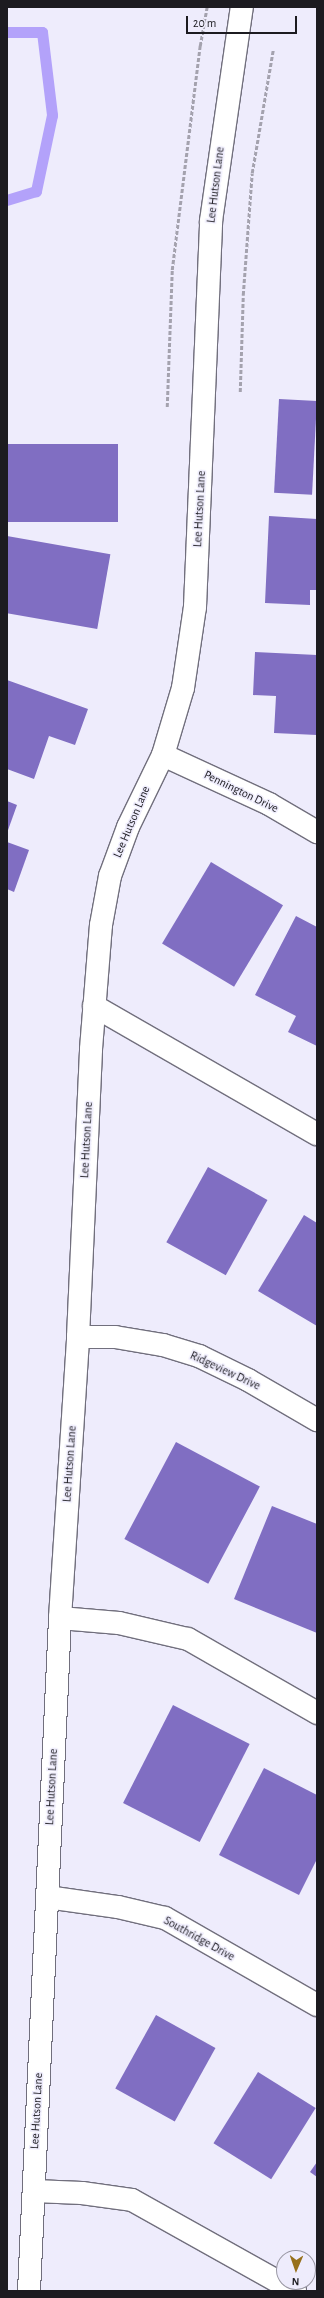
<!DOCTYPE html>
<html>
<head>
<meta charset="utf-8">
<style>
	body { margin:0 }
	#map { position:relative; width:324px; height:2298px; overflow:hidden; background:#eeecfc; font-family:"Alegreya Sans",sans-serif }
	div>[style] { position:absolute }
	.stream>* { height:11px; margin:-5.5px; padding:0 5.5px; transform-origin:5.5px; border-radius:5.5px; background:#b3a2fa }
	.building>* { inset:0; background:#806ec2; transform-origin:0 0 }
	.path>* { height:2.5px; margin-top:-1.25px; transform-origin:0; background:repeating-linear-gradient(90deg,#a4a2ae 0 4px,transparent 0 6px) }
	.roads { filter:drop-shadow(1px 0 #716f7d) drop-shadow(-1px 0 #716f7d) drop-shadow(0 1px #716f7d) drop-shadow(0 -1px #716f7d) }
	.minor>* { height:22px; margin:-11px; padding:0 11px; transform-origin:11px; border-radius:11px; background:#fff }
	span { translate:-50% -50%; white-space:nowrap; text-align:center; line-height:1.15; -webkit-text-stroke:3px #eeecfc; paint-order:stroke }
	.street-label { font-size:12px; color:#1c1b20 }
	.frame { position:absolute; inset:0; border:8px solid #1c1b20; pointer-events:none }
	.north { position:absolute; left:276px; top:2250px; width:40px; height:40px; box-sizing:border-box; background:#eeecfc; border:1px solid #9a98a4; border-radius:50%; rotate:182deg; font-size:11px; font-weight:700; line-height:16px; text-align:center; color:#1c1b20 }
	.north::after { content:''; display:block; margin:auto; width:14px; height:18px; background:#97711b; clip-path:polygon(50% 0,100% 100%,50% 72%,0 100%) }
	.scale { position:absolute; left:186px; top:16px; width:111px; height:18px; box-sizing:border-box; border:2px solid #1c1b20; border-top:0; padding-left:5px; font-size:12px; line-height:14px; white-space:nowrap; color:#1c1b20; -webkit-text-stroke:3px #eeecfc; paint-order:stroke }
</style>
</head>
<body>
<div id="map">
	<div class="stream">
		<i style="left:7px;top:32px;width:35px"></i>
		<i style="left:42px;top:32px;width:84px;rotate:83.1deg"></i>
		<i style="left:52px;top:115px;width:78px;rotate:101.9deg"></i>
		<i style="left:36px;top:191px;width:30px;rotate:163deg"></i>
	</div>
	<div class="building">
		<i style="left:279px;top:399px;width:38px;height:94px;rotate:3deg"></i>
		<i style="left:7px;top:444px;width:111px;height:78px"></i>
		<i style="clip-path:polygon(269px 516px,317px 519px,317px 590px,310px 590px,310px 605px,265px 603px)"></i>
		<i style="left:7px;top:536px;width:105px;height:76px;rotate:10deg"></i>
		<i style="clip-path:polygon(255px 652px,317px 655px,317px 735px,274px 733px,276px 696px,253px 695px)"></i>
		<i style="clip-path:polygon(7px 680px,88px 709px,75px 745px,49px 736px,34px 779px,7px 769px)"></i>
		<i style="clip-path:polygon(7px 801px,17px 805px,7px 833px)"></i>
		<i style="clip-path:polygon(7px 842px,29px 850px,14px 892px,7px 889px)"></i>
		<i style="left:211px;top:862px;width:84px;height:95px;rotate:31deg"></i>
		<i style="clip-path:polygon(296px 916px,317px 927px,317px 1046px,288px 1032px,296px 1016px,255px 995px)"></i>
		<i style="left:208px;top:1167px;width:68px;height:86px;rotate:29deg"></i>
		<i style="clip-path:polygon(304px 1215px,317px 1223px,317px 1326px,258px 1291px)"></i>
		<i style="left:176px;top:1442px;width:95px;height:110px;rotate:28deg"></i>
		<i style="clip-path:polygon(272px 1506px,317px 1524px,317px 1633px,234px 1599px)"></i>
		<i style="left:173px;top:1705px;width:86px;height:110px;rotate:27deg"></i>
		<i style="clip-path:polygon(264px 1768px,317px 1795px,317px 1859px,299px 1895px,219px 1855px)"></i>
		<i style="left:156px;top:2015px;width:68px;height:84px;rotate:29deg"></i>
		<i style="left:258px;top:2072px;width:68px;height:84px;rotate:32deg"></i>
		<i style="clip-path:polygon(317px 2162px,317px 2177px,310px 2172px)"></i>
	</div>
	<div class="path">
		<i style="left:240px;top:392px;width:97px;rotate:-88.2deg"></i>
		<i style="left:243px;top:295px;width:122px;rotate:-85.8deg"></i>
		<i style="left:252px;top:173px;width:125px;rotate:-80.3deg"></i>
		<i style="left:167px;top:407px;width:137px;rotate:-87.9deg"></i>
		<i style="left:172px;top:270px;width:226px;rotate:-82.9deg"></i>
		<i style="left:200px;top:46px;width:40px;rotate:-80deg"></i>
	</div>
	<div class="roads">
		<div class="minor">
			<i style="left:163px;top:755px;width:117px;rotate:24.8deg"></i>
			<i style="left:269px;top:804px;width:56px;rotate:30.3deg"></i>
			<i style="left:94px;top:1006px;width:257px;rotate:29.9deg"></i>
			<i style="left:78px;top:1337px;width:37px"></i>
			<i style="left:115px;top:1337px;width:49px;rotate:9.5deg"></i>
			<i style="left:163px;top:1345px;width:38px;rotate:17deg"></i>
			<i style="left:199px;top:1356px;width:55px;rotate:26.1deg"></i>
			<i style="left:248px;top:1380px;width:80px;rotate:30.1deg"></i>
			<i style="left:60px;top:1618px;width:59px;rotate:4.8deg"></i>
			<i style="left:119px;top:1623px;width:71px;rotate:13.1deg"></i>
			<i style="left:188px;top:1639px;width:149px;rotate:29.8deg"></i>
			<i style="left:47px;top:1897px;width:72px;rotate:8deg"></i>
			<i style="left:118px;top:1907px;width:48px;rotate:13.2deg"></i>
			<i style="left:165px;top:1918px;width:175px;rotate:29.8deg"></i>
			<i style="left:34px;top:2191px;width:48px;rotate:2.4deg"></i>
			<i style="left:82px;top:2193px;width:50px;rotate:8deg"></i>
			<i style="left:132px;top:2200px;width:187px;rotate:29.2deg"></i>
			<i style="left:29px;top:2291px;width:674px;rotate:-87.36deg"></i>
			<i style="left:60px;top:1618px;width:282px;rotate:-86.3deg"></i>
			<i style="left:78px;top:1337px;width:288px;rotate:-87.4deg"></i>
			<i style="left:91px;top:1049px;width:124px;rotate:-85.4deg"></i>
			<i style="left:101px;top:925px;width:50px;rotate:-79.6deg"></i>
			<i style="left:110px;top:876px;width:52px;rotate:-69.8deg"></i>
			<i style="left:128px;top:827px;width:80px;rotate:-64.1deg"></i>
			<i style="left:163px;top:755px;width:70px;rotate:-73.4deg"></i>
			<i style="left:183px;top:688px;width:82px;rotate:-81.6deg"></i>
			<i style="left:195px;top:607px;width:386px;rotate:-87.6deg"></i>
			<i style="left:211px;top:221px;width:216px;rotate:-81.8deg"></i>
		</div>
	</div>
	<div class="street-label">
		<span style="left:216px;top:185px;rotate:-83deg">Lee Hutson Lane</span>
		<span style="left:200px;top:509px;rotate:-87deg">Lee Hutson Lane</span>
		<span style="left:241px;top:792px;rotate:26deg">Pennington Drive</span>
		<span style="left:132px;top:822px;rotate:-67deg">Lee Hutson Lane</span>
		<span style="left:87px;top:1140px;rotate:-87deg">Lee Hutson Lane</span>
		<span style="left:225px;top:1371px;rotate:25deg">Ridgeview Drive</span>
		<span style="left:70px;top:1464px;rotate:-86deg">Lee Hutson Lane</span>
		<span style="left:52px;top:1787px;rotate:-87deg">Lee Hutson Lane</span>
		<span style="left:199px;top:1939px;rotate:29deg">Southridge Drive</span>
		<span style="left:37px;top:2111px;rotate:-87deg">Lee Hutson Lane</span>
	</div>
	<div class="frame"></div>
	<div class="north">N</div>
	<div class="scale">20 m</div>
</div>
</body>
</html>
